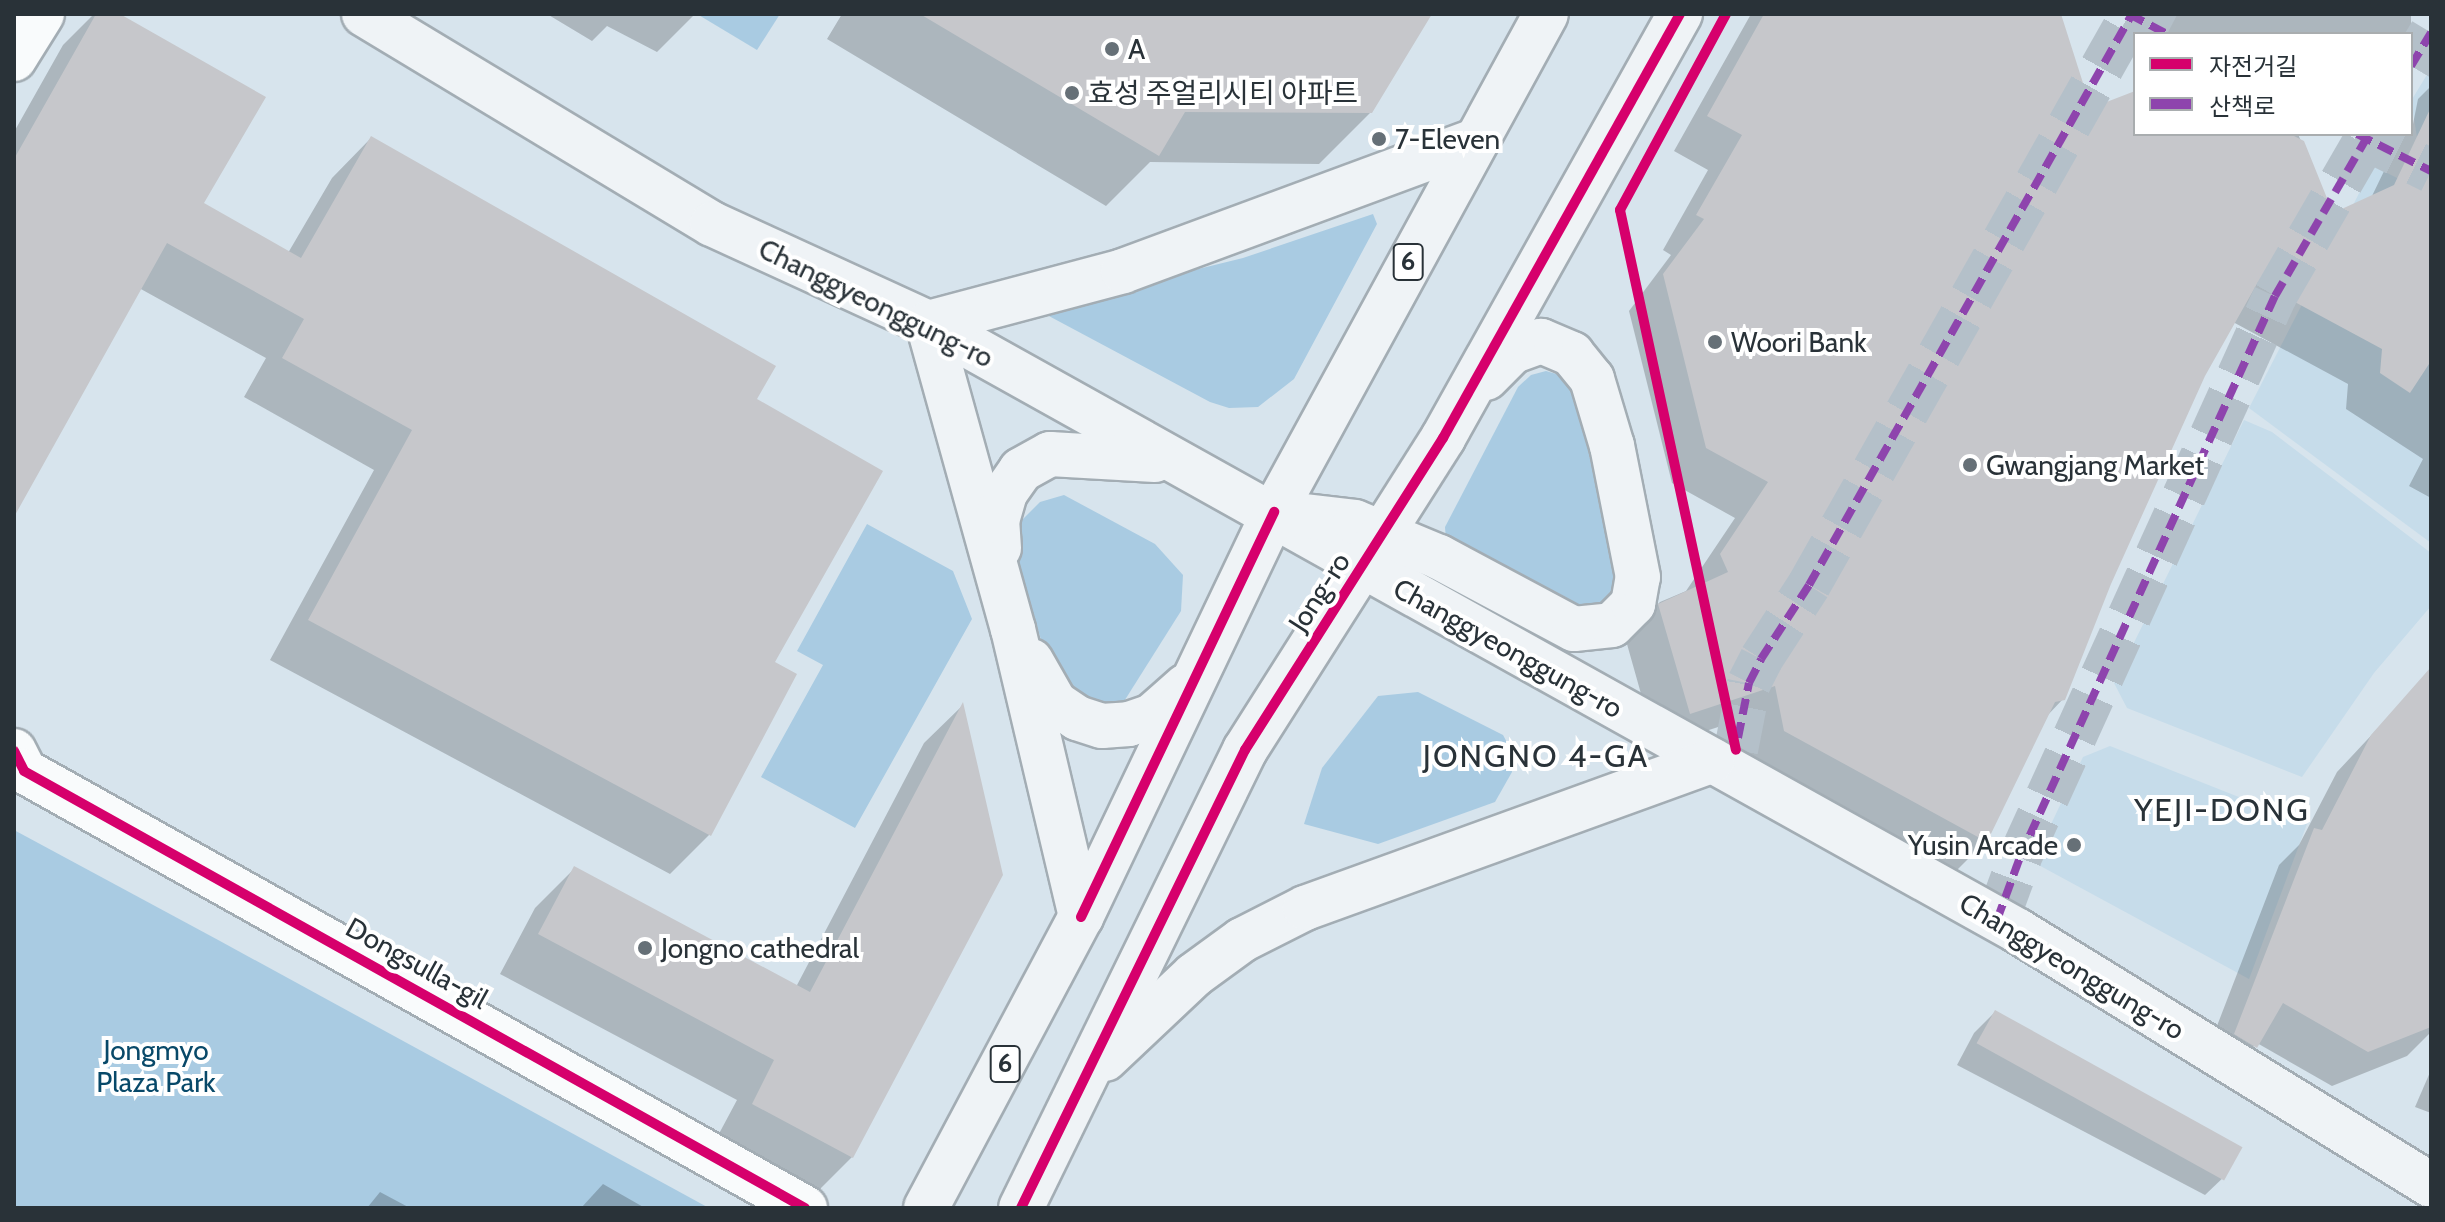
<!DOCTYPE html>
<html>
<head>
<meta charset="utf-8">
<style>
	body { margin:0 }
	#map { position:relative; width:2445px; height:1222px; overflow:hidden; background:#d7e4ed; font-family:Cabin,"Noto Sans KR",sans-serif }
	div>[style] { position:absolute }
	.built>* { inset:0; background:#c6dcea }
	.green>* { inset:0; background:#a9cbe2 }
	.shadow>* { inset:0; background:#0003; transform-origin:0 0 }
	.building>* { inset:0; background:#c6c7cb; transform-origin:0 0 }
	.street-tunnel>* { height:44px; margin-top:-22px; transform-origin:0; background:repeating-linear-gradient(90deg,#b4c0c9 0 44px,transparent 0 66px) }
	.roads { filter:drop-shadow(2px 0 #a3adb4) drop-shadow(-2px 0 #a3adb4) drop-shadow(0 2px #a3adb4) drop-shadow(0 -2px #a3adb4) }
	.street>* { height:44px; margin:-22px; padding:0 22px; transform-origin:22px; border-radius:22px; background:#f9fbfc }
	.primary>* { height:44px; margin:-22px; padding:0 22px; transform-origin:22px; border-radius:22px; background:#eff3f6 }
	.quiet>* { height:8px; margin-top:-4px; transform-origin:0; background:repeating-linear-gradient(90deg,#8e44ad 0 16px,transparent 0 24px) }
	.cycleway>* { height:10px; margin:-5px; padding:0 5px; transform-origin:5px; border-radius:5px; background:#d6006c }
	.dots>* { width:22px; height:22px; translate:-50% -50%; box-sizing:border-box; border:4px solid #fff; border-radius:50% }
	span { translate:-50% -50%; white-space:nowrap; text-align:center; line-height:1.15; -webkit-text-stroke:8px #fff; paint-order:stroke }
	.shield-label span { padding:2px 6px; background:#fff; border:2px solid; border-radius:6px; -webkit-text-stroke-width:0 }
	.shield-label { font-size:26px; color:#293238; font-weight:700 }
	.poi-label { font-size:28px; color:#293238 }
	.left { translate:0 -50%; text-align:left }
	.right { translate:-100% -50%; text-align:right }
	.street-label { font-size:28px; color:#293238 }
	.park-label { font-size:28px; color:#084969 }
	.quarter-label { font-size:32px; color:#293238; letter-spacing:2px }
	.frame { position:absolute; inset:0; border:16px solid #293238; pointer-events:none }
	.legend { position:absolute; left:2133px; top:32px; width:280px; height:104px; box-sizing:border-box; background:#fff; border:2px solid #a9adaf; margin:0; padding:10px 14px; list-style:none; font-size:24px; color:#293238 }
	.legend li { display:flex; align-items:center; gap:16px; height:40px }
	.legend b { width:40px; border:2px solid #a9adaf }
</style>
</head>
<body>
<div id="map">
	<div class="built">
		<i style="clip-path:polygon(2431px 68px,2431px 145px,2417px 137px,2411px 101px)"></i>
		<i style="clip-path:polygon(2373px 166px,2431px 195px,2431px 543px,2249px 408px)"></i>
		<i style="clip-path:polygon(2244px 420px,2272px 432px,2431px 553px,2431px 606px,2374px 673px,2302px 777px,2127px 708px,2114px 683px)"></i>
		<i style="clip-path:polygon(2110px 746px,2307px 824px,2249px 979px,2033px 862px,2083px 757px)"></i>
	</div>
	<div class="green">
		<i style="clip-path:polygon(697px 14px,780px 14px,757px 50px)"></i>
		<i style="clip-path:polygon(1373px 214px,1377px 224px,1294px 379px,1258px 407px,1229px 408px,1210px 402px,1047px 315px,1048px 306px,1243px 258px)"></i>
		<i style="clip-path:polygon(1546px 371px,1563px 376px,1577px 397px,1615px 576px,1609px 601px,1592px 614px,1446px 541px,1445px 527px,1518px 387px,1531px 375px)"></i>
		<i style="clip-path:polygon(1064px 495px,1155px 544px,1183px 575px,1181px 611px,1123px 703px,1084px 706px,1050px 670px,1019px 566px,1019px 523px,1040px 502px)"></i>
		<i style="clip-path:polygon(867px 524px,953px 571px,972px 619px,855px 828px,761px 777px,823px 665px,797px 651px)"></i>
		<i style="clip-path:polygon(1418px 692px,1503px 735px,1511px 750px,1512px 772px,1495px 802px,1378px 844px,1304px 824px,1322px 768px,1378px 696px)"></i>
		<i style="clip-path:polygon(14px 830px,220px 941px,709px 1208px,14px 1208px)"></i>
	</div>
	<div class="shadow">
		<i style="clip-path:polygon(94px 14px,116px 14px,202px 204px,288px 253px,332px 178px,371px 138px,754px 400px,772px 662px,709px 835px,670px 874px,270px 660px,374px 470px,244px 397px,266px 358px,139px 288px,14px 508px,14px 132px,63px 45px)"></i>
		<i style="clip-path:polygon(547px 14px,695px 14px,657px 52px,607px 26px,592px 41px)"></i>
		<i style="clip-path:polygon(842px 14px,1429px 14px,1371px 112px,1319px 164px,1150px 162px,1106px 206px,827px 39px)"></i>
		<i style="clip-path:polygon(1751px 14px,2059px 14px,2090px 110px,2135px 93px,2135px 134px,2298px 134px,2332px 216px,2371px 198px,2402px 134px,2411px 134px,2418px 99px,2431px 86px,2431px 498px,2409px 486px,2423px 459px,2346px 409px,2348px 384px,2233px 322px,2203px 375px,2109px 583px,2063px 699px,2046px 717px,1986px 841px,1951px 876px,1749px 766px,1740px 720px,1656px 747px,1625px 637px,1660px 602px,1686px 591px,1735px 518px,1672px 483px,1629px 311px,1671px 255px,1663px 250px,1708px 170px,1674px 151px)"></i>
		<i style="left:2157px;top:14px;width:254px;height:21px"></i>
		<i style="clip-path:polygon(2409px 695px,2431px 701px,2431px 1032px,2407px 1056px,2332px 1086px,2257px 1043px,2220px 1082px,2200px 1070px,2279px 865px,2299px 845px,2337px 772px)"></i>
		<i style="clip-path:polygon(962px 706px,852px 1157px,813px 1196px,714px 1143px,737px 1100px,500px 974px,535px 908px,575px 868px,796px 987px,924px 743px)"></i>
		<i style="clip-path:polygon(1995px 1012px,2227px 1174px,2205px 1195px,1957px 1065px,1974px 1033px)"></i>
		<i style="clip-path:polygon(2431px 1070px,2431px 1113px,2415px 1107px)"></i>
		<i style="clip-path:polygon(603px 1184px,645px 1208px,581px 1208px)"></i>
		<i style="clip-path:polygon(380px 1192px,410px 1208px,367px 1208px)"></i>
	</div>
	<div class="building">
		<i style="clip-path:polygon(96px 14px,120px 14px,266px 97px,204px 203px,301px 258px,371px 136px,776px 366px,757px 399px,883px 471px,775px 662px,797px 674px,711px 836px,308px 620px,412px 430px,282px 358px,304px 319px,167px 243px,14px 517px,14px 159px)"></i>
		<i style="clip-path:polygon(920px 14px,1432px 14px,1372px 113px,1185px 112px,1159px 156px)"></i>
		<i style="clip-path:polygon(1764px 14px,2061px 14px,2091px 108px,2135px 91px,2135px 134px,2290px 134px,2304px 141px,2333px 213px,2394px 185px,2431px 107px,2431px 361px,2410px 393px,2380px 373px,2382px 349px,2258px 282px,2205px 376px,2111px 584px,2065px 700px,2055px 702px,1987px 842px,1784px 731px,1775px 686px,1690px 714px,1658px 604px,1728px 572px,1720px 554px,1768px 482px,1706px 448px,1663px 274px,1704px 219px,1696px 215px,1742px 135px,1707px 116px)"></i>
		<i style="clip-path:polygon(2431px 667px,2431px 1027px,2368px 1052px,2283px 1003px,2257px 1048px,2234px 1034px,2314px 828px,2322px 830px,2371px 735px)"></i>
		<i style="clip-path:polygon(963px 702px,1003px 875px,853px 1158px,752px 1104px,774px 1060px,538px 934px,574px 866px,810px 992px)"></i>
		<i style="left:1995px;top:1010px;width:283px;height:38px;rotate:29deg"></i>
	</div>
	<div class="street-tunnel">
		<i style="left:2129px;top:14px;width:43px;rotate:27.8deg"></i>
		<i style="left:2411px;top:66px;width:39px;rotate:-59deg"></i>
		<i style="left:2357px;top:134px;width:83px;rotate:26.6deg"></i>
		<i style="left:1736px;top:750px;width:68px;rotate:-79deg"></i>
		<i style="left:1749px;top:683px;width:27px;rotate:-63deg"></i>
		<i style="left:1761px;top:659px;width:88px;rotate:-57deg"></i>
		<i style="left:1809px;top:585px;width:656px;rotate:-60.5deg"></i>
		<i style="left:1997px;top:920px;width:67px;rotate:-69.9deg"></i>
		<i style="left:2020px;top:857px;width:616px;rotate:-65.56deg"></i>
		<i style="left:2275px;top:296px;width:187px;rotate:-59.9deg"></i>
	</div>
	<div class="roads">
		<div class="street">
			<i style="left:14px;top:59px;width:53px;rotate:-58.1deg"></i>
			<i style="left:14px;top:751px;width:22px;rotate:63deg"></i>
			<i style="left:24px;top:771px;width:895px;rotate:29.23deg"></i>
		</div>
		<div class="primary">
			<i style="left:364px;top:14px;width:406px;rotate:31.1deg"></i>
			<i style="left:712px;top:224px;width:238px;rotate:24.6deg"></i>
			<i style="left:928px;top:323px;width:1248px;rotate:29.15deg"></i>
			<i style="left:2018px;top:931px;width:485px;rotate:31.6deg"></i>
			<i style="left:928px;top:323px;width:318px;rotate:74.5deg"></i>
			<i style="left:1013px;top:629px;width:296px;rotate:76.7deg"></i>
			<i style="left:928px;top:323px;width:202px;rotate:-14.9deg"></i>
			<i style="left:1123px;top:271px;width:375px;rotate:-20.3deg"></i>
			<i style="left:1288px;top:514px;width:67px;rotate:6.8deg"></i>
			<i style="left:1355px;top:522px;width:91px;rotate:22.6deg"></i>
			<i style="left:1439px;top:557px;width:153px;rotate:28.1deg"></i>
			<i style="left:1574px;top:629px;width:38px;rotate:-6deg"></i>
			<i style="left:1612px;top:625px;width:30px;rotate:-45deg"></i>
			<i style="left:1633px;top:604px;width:27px;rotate:-80deg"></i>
			<i style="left:1638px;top:577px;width:134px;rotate:-101.2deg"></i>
			<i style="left:1612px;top:446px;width:70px;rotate:-106.6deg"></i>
			<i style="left:1592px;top:379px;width:32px;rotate:-129deg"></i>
			<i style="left:1572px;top:354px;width:34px;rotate:-157deg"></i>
			<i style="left:1541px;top:341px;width:30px;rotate:160deg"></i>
			<i style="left:1513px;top:351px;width:38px;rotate:135deg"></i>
			<i style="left:999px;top:548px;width:27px;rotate:-94deg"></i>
			<i style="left:997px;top:521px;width:29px;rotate:-74deg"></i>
			<i style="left:1005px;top:493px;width:28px;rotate:-55deg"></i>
			<i style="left:1021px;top:470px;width:33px;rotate:-29deg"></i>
			<i style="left:1050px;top:454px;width:105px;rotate:3.3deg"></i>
			<i style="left:1031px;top:661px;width:48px;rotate:60.3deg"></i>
			<i style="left:1055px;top:703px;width:27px;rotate:34deg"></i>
			<i style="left:1077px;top:718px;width:26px;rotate:18deg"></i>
			<i style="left:1102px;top:726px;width:27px;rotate:-4deg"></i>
			<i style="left:1129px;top:724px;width:24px;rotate:-19deg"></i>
			<i style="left:1152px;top:716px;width:45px;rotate:-41.4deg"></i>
			<i style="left:1105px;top:1059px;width:122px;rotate:-43.3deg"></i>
			<i style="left:1194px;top:975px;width:59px;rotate:-36.1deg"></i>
			<i style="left:1242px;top:940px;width:71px;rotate:-26.9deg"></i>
			<i style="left:1305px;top:908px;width:433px;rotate:-19.9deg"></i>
			<i style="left:926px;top:1208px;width:330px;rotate:-62deg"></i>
			<i style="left:1081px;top:917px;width:449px;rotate:-64.5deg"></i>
			<i style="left:1274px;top:512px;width:567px;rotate:-61.36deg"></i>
			<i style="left:1021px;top:1208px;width:510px;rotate:-63.94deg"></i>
			<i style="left:1245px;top:750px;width:370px;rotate:-57.6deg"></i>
			<i style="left:1443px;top:438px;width:486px;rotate:-60.8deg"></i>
		</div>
	</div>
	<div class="quiet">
		<i style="left:2129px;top:14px;width:43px;rotate:27.8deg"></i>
		<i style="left:2411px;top:66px;width:39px;rotate:-59deg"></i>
		<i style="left:2357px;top:134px;width:83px;rotate:26.6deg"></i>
		<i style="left:1738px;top:738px;width:56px;rotate:-78.7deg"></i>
		<i style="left:1749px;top:683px;width:27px;rotate:-63deg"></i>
		<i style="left:1761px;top:659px;width:88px;rotate:-57deg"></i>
		<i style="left:1809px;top:585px;width:656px;rotate:-60.5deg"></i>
		<i style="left:1997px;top:920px;width:67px;rotate:-69.9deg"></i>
		<i style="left:2020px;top:857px;width:616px;rotate:-65.56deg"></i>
		<i style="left:2275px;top:296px;width:187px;rotate:-59.9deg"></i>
	</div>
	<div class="cycleway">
		<i style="left:1726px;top:14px;width:223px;rotate:118.4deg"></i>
		<i style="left:1620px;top:210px;width:552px;rotate:77.88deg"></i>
		<i style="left:14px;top:751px;width:22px;rotate:63deg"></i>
		<i style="left:24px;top:771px;width:895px;rotate:29.23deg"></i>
		<i style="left:1081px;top:917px;width:449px;rotate:-64.5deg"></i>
		<i style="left:1021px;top:1208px;width:510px;rotate:-63.94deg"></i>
		<i style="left:1245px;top:750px;width:370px;rotate:-57.6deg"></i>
		<i style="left:1443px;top:438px;width:486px;rotate:-60.8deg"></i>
	</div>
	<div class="dots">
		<i style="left:1112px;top:49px;background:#667077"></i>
		<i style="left:1072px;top:93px;background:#667077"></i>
		<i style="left:1379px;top:139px;background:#667077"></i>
		<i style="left:1715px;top:342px;background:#667077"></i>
		<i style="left:1970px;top:465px;background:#667077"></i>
		<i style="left:2074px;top:845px;background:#667077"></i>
		<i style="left:645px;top:948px;background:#667077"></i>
	</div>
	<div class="shield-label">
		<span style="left:1408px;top:262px">6</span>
		<span style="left:1005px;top:1064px">6</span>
	</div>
	<div class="poi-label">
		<span class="left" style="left:1128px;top:49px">A</span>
		<span class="left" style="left:1088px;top:93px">효성 주얼리시티 아파트</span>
		<span class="left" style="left:1395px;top:139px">7-Eleven</span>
		<span class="left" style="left:1731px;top:342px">Woori Bank</span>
		<span class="left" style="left:1986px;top:465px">Gwangjang Market</span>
		<span class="right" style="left:2058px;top:845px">Yusin Arcade</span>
		<span class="left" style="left:661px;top:948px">Jongno cathedral</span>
	</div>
	<div class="street-label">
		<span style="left:876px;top:303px;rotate:26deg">Changgyeonggung-ro</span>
		<span style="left:1319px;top:592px;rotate:-57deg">Jong-ro</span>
		<span style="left:1508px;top:648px;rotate:29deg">Changgyeonggung-ro</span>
		<span style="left:417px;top:963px;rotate:29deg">Dongsulla-gil</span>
		<span style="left:2072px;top:966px;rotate:31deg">Changgyeonggung-ro</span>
	</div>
	<div class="park-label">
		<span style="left:156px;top:1066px">Jongmyo<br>Plaza Park</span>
	</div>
	<div class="quarter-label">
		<span style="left:1536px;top:756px">JONGNO 4-GA</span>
		<span style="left:2222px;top:810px">YEJI-DONG</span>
	</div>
	<div class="frame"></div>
	<ul class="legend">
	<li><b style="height:10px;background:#d6006c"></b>자전거길</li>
	<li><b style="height:10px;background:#8e44ad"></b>산책로</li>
	</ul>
</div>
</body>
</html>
